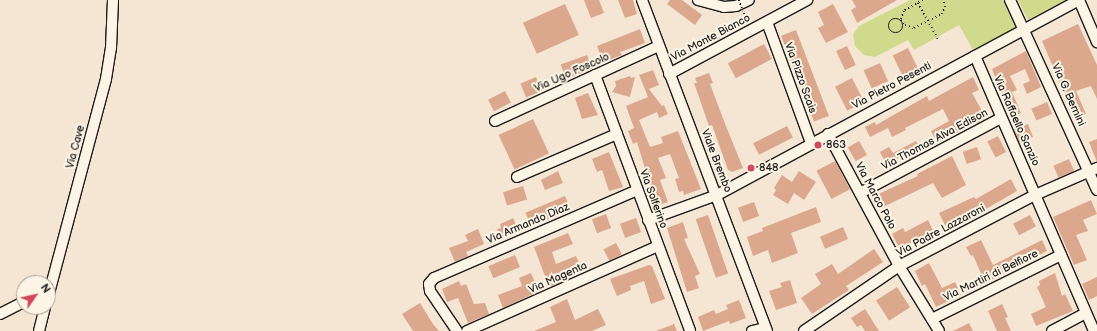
<!DOCTYPE html>
<html>
<head>
<meta charset="utf-8">
<style>
	body { margin:0 }
	#map { position:relative; width:1097px; height:331px; overflow:hidden; background:#f5e6d4; font-family:"Balsamiq Sans",sans-serif }
	div>[style] { position:absolute }
	.green>* { inset:0; background:#cfda8d }
	.building>* { inset:0; background:#dba88e; transform-origin:0 0 }
	.path>* { height:1.5px; margin-top:-0.75px; transform-origin:0; background:repeating-linear-gradient(90deg,#1c1c1c 0 1px,transparent 0 4px) }
	.path>.ring { margin:-0.75px; padding:0; box-sizing:content-box; background:none; border:1.5px solid #1c1c1c; border-radius:50% }
	.roads { filter:drop-shadow(1px 0 #1c1c1c) drop-shadow(-1px 0 #1c1c1c) drop-shadow(0 1px #1c1c1c) drop-shadow(0 -1px #1c1c1c) }
	.minor>* { height:10px; margin:-5px; padding:0 5px; transform-origin:5px; border-radius:5px; background:#fcf5e5 }
	.path-bridge>* { height:1.5px; margin-top:-0.75px; transform-origin:0; background:repeating-linear-gradient(90deg,#1c1c1c 0 1px,transparent 0 4px) }
	.dots>* { width:11px; height:11px; translate:-50% -50%; box-sizing:border-box; border:2px solid #fcf5e5; border-radius:50% }
	span { translate:-50% -50%; white-space:nowrap; text-align:center; line-height:1.15; -webkit-text-stroke:4px #fcf5e5; paint-order:stroke }
	.street-label { font-size:11px; color:#1c1c1c }
	.poi-label { font-size:11px; color:#1c1c1c }
	.left { translate:0 -50%; text-align:left }
	.north { position:absolute; left:16px; top:275px; width:40px; height:40px; box-sizing:border-box; background:#fcf5e5; border:1px solid #a29e95; border-radius:50%; rotate:56deg; font-size:11px; font-weight:700; line-height:16px; text-align:center; color:#1c1c1c }
	.north::after { content:''; display:block; margin:auto; width:14px; height:18px; background:#d1495b; clip-path:polygon(50% 0,100% 100%,50% 72%,0 100%) }
</style>
</head>
<body>
<div id="map">
	<div class="green">
		<i style="clip-path:polygon(910px 0,1005px 0,1019px 26px,973px 50px,959px 25px,914px 50px,908px 40px,875px 57px,864px 55px,855px 46px,853px 34px,859px 26px)"></i>
		<i style="clip-path:polygon(1018px 0,1066px 0,1028px 20px)"></i>
	</div>
	<div class="building">
		<i style="clip-path:polygon(584px 0,599px 0,604px 13px,591px 18px)"></i>
		<i style="clip-path:polygon(618px 0,633px 0,637px 14px,625px 18px)"></i>
		<i style="clip-path:polygon(670px 0,682px 0,702px 15px,695px 25px,667px 4px)"></i>
		<i style="clip-path:polygon(852px 0,897px 0,857px 23px,851px 10px,856px 7px)"></i>
		<i style="left:565px;top:4px;width:34px;height:46px;rotate:66deg"></i>
		<i style="clip-path:polygon(833px 4px,848px 32px,826px 43px,818px 28px,824px 25px,818px 12px)"></i>
		<i style="clip-path:polygon(1078px 24px,1097px 65px,1097px 99px,1091px 86px,1076px 91px,1086px 114px,1075px 118px,1042px 41px)"></i>
		<i style="clip-path:polygon(640px 29px,645px 43px,620px 52px,622px 55px,603px 62px,597px 46px)"></i>
		<i style="left:796px;top:30px;width:92px;height:16px;rotate:69deg"></i>
		<i style="left:764px;top:44px;width:17px;height:41px;rotate:62deg"></i>
		<i style="left:847px;top:46px;width:21px;height:12px;rotate:65deg"></i>
		<i style="left:908px;top:48px;width:25px;height:17px;rotate:64deg"></i>
		<i style="clip-path:polygon(1026px 51px,1041px 87px,1027px 94px,1023px 84px,1030px 81px,1025px 69px,1010px 76px,1017px 90px,1012px 92px,1021px 113px,1011px 118px,992px 69px)"></i>
		<i style="left:587px;top:55px;width:15px;height:28px;rotate:70deg"></i>
		<i style="left:880px;top:63px;width:20px;height:18px;rotate:66deg"></i>
		<i style="clip-path:polygon(653px 70px,659px 85px,649px 89px,662px 106px,664px 105px,668px 114px,659px 118px,657px 112px,639px 120px,650px 147px,663px 143px,661px 137px,678px 131px,701px 189px,684px 195px,683px 191px,679px 192px,675px 179px,679px 178px,670px 154px,658px 158px,666px 178px,660px 180px,668px 202px,656px 206px,637px 142px,633px 144px,628px 131px,634px 128px,626px 106px,648px 97px,639px 75px)"></i>
		<i style="clip-path:polygon(709px 73px,713px 83px,710px 84px,724px 121px,743px 168px,732px 172px,728px 170px,712px 125px,709px 126px,694px 83px,697px 83px,695px 78px)"></i>
		<i style="clip-path:polygon(630px 76px,631px 78px,635px 77px,630px 97px,612px 92px,616px 86px,615px 81px)"></i>
		<i style="left:536px;top:77px;width:15px;height:17px;rotate:67deg"></i>
		<i style="clip-path:polygon(973px 77px,979px 90px,972px 93px,986px 118px,976px 124px,973px 117px,968px 119px,970px 126px,937px 143px,931px 131px,949px 121px,943px 109px,905px 128px,906px 130px,892px 137px,888px 128px,870px 137px,865px 127px,875px 122px,876px 125px,927px 96px,929px 101px)"></i>
		<i style="left:852px;top:78px;width:27px;height:19px;rotate:63deg"></i>
		<i style="left:505px;top:91px;width:13px;height:19px;rotate:63deg"></i>
		<i style="clip-path:polygon(588px 93px,598px 115px,582px 119px,575px 98px)"></i>
		<i style="left:1047px;top:102px;width:13px;height:17px;rotate:67deg"></i>
		<i style="left:533px;top:119px;width:38px;height:38px;rotate:65deg"></i>
		<i style="left:1028px;top:124px;width:14px;height:15px;rotate:69deg"></i>
		<i style="left:787px;top:126px;width:13px;height:38px;rotate:63deg"></i>
		<i style="left:998px;top:136px;width:18px;height:12px;rotate:63deg"></i>
		<i style="clip-path:polygon(1097px 139px,1097px 162px,1089px 142px)"></i>
		<i style="left:859px;top:141px;width:16px;height:13px;rotate:60deg"></i>
		<i style="clip-path:polygon(916px 141px,922px 152px,909px 160px,906px 154px,886px 164px,880px 152px,889px 147px,893px 153px)"></i>
		<i style="left:977px;top:147px;width:13px;height:15px;rotate:72deg"></i>
		<i style="clip-path:polygon(609px 152px,623px 187px,609px 191px,602px 170px,597px 172px,592px 159px)"></i>
		<i style="clip-path:polygon(952px 156px,966px 185px,942px 198px,933px 183px,883px 207px,876px 195px,918px 176px,917px 174px)"></i>
		<i style="left:1069px;top:159px;width:13px;height:17px;rotate:67deg"></i>
		<i style="left:835px;top:161px;width:32px;height:21px;rotate:62deg"></i>
		<i style="clip-path:polygon(558px 171px,563px 183px,545px 190px,541px 180px)"></i>
		<i style="clip-path:polygon(799px 171px,816px 182px,804px 200px,794px 193px,788px 204px,773px 195px,776px 190px,774px 188px,782px 175px,792px 182px)"></i>
		<i style="clip-path:polygon(1011px 179px,1017px 191px,967px 220px,965px 217px,946px 227px,939px 213px,974px 197px,976px 199px)"></i>
		<i style="left:523px;top:186px;width:14px;height:21px;rotate:73deg"></i>
		<i style="left:565px;top:196px;width:15px;height:43px;rotate:67deg"></i>
		<i style="clip-path:polygon(1091px 200px,1097px 214px,1083px 220px,1088px 231px,1076px 235px,1087px 260px,1074px 265px,1053px 217px)"></i>
		<i style="left:754px;top:202px;width:15px;height:17px;rotate:70deg"></i>
		<i style="clip-path:polygon(816px 207px,821px 222px,791px 233px,798px 253px,772px 263px,768px 250px,753px 256px,747px 237px,763px 231px,762px 228px)"></i>
		<i style="left:606px;top:214px;width:15px;height:15px;rotate:70deg"></i>
		<i style="left:708px;top:215px;width:62px;height:13px;rotate:71deg"></i>
		<i style="left:1030px;top:215px;width:13px;height:19px;rotate:63deg"></i>
		<i style="clip-path:polygon(513px 218px,519px 231px,501px 238px,497px 229px,501px 228px,500px 224px)"></i>
		<i style="left:636px;top:218px;width:15px;height:17px;rotate:70deg"></i>
		<i style="clip-path:polygon(928px 220px,936px 237px,922px 244px,919px 238px,900px 249px,892px 234px,903px 228px,905px 232px)"></i>
		<i style="clip-path:polygon(683px 222px,688px 238px,684px 239px,700px 274px,695px 276px,699px 288px,687px 292px,667px 228px)"></i>
		<i style="left:843px;top:227px;width:13px;height:25px;rotate:67deg"></i>
		<i style="clip-path:polygon(478px 229px,484px 244px,466px 252px,468px 256px,455px 262px,449px 248px,468px 241px,465px 235px)"></i>
		<i style="clip-path:polygon(568px 233px,573px 244px,552px 252px,556px 264px,576px 256px,582px 270px,561px 279px,562px 282px,549px 287px,534px 247px)"></i>
		<i style="clip-path:polygon(981px 240px,993px 265px,1042px 240px,1047px 251px,985px 283px,973px 255px,971px 256px,966px 247px)"></i>
		<i style="left:616px;top:243px;width:13px;height:14px;rotate:63deg"></i>
		<i style="clip-path:polygon(874px 249px,883px 262px,846px 286px,849px 290px,812px 314px,801px 298px,821px 284px,815px 274px,832px 264px,838px 274px)"></i>
		<i style="left:515px;top:255px;width:13px;height:29px;rotate:67deg"></i>
		<i style="clip-path:polygon(929px 263px,942px 288px,955px 282px,961px 295px,936px 307px,925px 284px,922px 286px,915px 271px)"></i>
		<i style="clip-path:polygon(649px 265px,652px 266px,665px 299px,651px 304px,644px 281px,630px 286px,631px 290px,617px 296px,610px 279px)"></i>
		<i style="clip-path:polygon(531px 273px,539px 291px,503px 308px,498px 295px,522px 286px,519px 278px)"></i>
		<i style="clip-path:polygon(1055px 273px,1062px 296px,1065px 294px,1073px 311px,1036px 326px,1031px 314px,1046px 307px,1037px 287px,1040px 285px,1039px 281px)"></i>
		<i style="clip-path:polygon(1097px 277px,1097px 296px,1089px 300px,1082px 284px)"></i>
		<i style="clip-path:polygon(790px 280px,797px 303px,776px 310px,769px 291px,782px 287px,780px 283px)"></i>
		<i style="clip-path:polygon(459px 281px,461px 286px,466px 284px,474px 304px,485px 303px,489px 314px,468px 323px,458px 298px,447px 302px,442px 289px)"></i>
		<i style="left:897px;top:287px;width:24px;height:25px;rotate:57deg"></i>
		<i style="clip-path:polygon(567px 299px,575px 320px,598px 309px,606px 325px,592px 331px,534px 331px,556px 322px,550px 307px)"></i>
		<i style="clip-path:polygon(739px 300px,746px 318px,730px 324px,729px 321px,703px 331px,698px 317px,714px 310px,716px 314px,728px 309px,726px 305px)"></i>
		<i style="clip-path:polygon(420px 303px,433px 324px,439px 331px,413px 331px,402px 314px)"></i>
		<i style="clip-path:polygon(1002px 304px,1008px 317px,1005px 318px,1011px 331px,997px 331px,988px 311px)"></i>
		<i style="clip-path:polygon(865px 309px,879px 331px,865px 331px,861px 325px,857px 327px,851px 318px)"></i>
		<i style="clip-path:polygon(969px 323px,973px 331px,953px 331px)"></i>
		<i style="clip-path:polygon(674px 324px,677px 331px,656px 331px)"></i>
	</div>
	<div class="path">
		<i style="left:923px;top:0;width:22px;rotate:150deg"></i>
		<i style="left:904px;top:11px;width:9px;rotate:108deg"></i>
		<i style="left:901px;top:20px;width:6px;rotate:51deg"></i>
		<i style="left:905px;top:25px;width:9px;rotate:18deg"></i>
		<i style="left:914px;top:28px;width:30px;rotate:-27deg"></i>
		<i style="left:941px;top:14px;width:8px;rotate:-60deg"></i>
		<i style="left:945px;top:7px;width:7px;rotate:-106deg"></i>
		<i style="left:918px;top:3px;width:41px;rotate:60.9deg"></i>
		<i style="left:744px;top:13px;width:9px;rotate:72deg"></i>
		<i class="ring" style="left:889px;top:19px;width:12.5px;height:12.5px"></i>
	</div>
	<div class="roads">
		<div class="minor">
			<i style="left:642px;top:0;width:354px;rotate:69.3deg"></i>
			<i style="left:698px;top:0;width:27px;rotate:15deg"></i>
			<i style="left:724px;top:7px;width:12px;rotate:-5deg"></i>
			<i style="left:736px;top:6px;width:14px;rotate:-25deg"></i>
			<i style="left:1010px;top:0;width:209px;rotate:65.4deg"></i>
			<i style="left:1079px;top:0;width:46px;rotate:66.8deg"></i>
			<i style="left:767px;top:22px;width:129px;rotate:70deg"></i>
			<i style="left:975px;top:56px;width:300px;rotate:66.6deg"></i>
			<i style="left:669px;top:74px;width:157px;rotate:-28.2deg"></i>
			<i style="left:595px;top:75px;width:273px;rotate:69.6deg"></i>
			<i style="left:495px;top:121px;width:180px;rotate:-24.6deg"></i>
			<i style="left:828px;top:134px;width:150px;rotate:61.7deg"></i>
			<i style="left:899px;top:266px;width:76px;rotate:58.4deg"></i>
			<i style="left:517px;top:177px;width:109px;rotate:-23.3deg"></i>
			<i style="left:860px;top:193px;width:160px;rotate:-28deg"></i>
			<i style="left:648px;top:220px;width:73px;rotate:-19.9deg"></i>
			<i style="left:717px;top:195px;width:411px;rotate:-28.3deg"></i>
			<i style="left:48px;top:297px;width:226px;rotate:-75.1deg"></i>
			<i style="left:106px;top:79px;width:31px;rotate:-81deg"></i>
			<i style="left:111px;top:48px;width:48px;rotate:-87.6deg"></i>
			<i style="left:0;top:314px;width:27px;rotate:-27deg"></i>
			<i style="left:932px;top:319px;width:144px;rotate:-26.4deg"></i>
			<i style="left:39px;top:331px;width:25px;rotate:-76deg"></i>
			<i style="left:457px;top:331px;width:48px;rotate:-124deg"></i>
			<i style="left:430px;top:291px;width:7px;rotate:-98deg"></i>
			<i style="left:429px;top:284px;width:8px;rotate:-50deg"></i>
			<i style="left:434px;top:278px;width:221px;rotate:-23.4deg"></i>
			<i style="left:467px;top:331px;width:209px;rotate:-24deg"></i>
			<i style="left:752px;top:331px;width:13px;rotate:-13deg"></i>
			<i style="left:804px;top:331px;width:115px;rotate:-34.4deg"></i>
			<i style="left:899px;top:266px;width:153px;rotate:-27.6deg"></i>
			<i style="left:1035px;top:195px;width:68px;rotate:-23.5deg"></i>
			<i style="left:1052px;top:331px;width:38px;rotate:-28deg"></i>
		</div>
	</div>
	<div class="path-bridge">
		<i style="left:739px;top:0;width:12px;rotate:70deg"></i>
	</div>
	<div class="dots">
		<i style="left:818px;top:145px;background:#d1495b"></i>
		<i style="left:751px;top:168px;background:#d1495b"></i>
	</div>
	<div class="street-label">
		<span style="left:711px;top:38px;rotate:-28deg">Via Monte Bianco</span>
		<span style="left:572px;top:73px;rotate:-24deg">Via Ugo Foscolo</span>
		<span style="left:800px;top:78px;rotate:70deg">Via Pizzo Scais</span>
		<span style="left:892px;top:86px;rotate:-28deg">Via Pietro Pesenti</span>
		<span style="left:1068px;top:95px;rotate:66deg">Via G. Bernini</span>
		<span style="left:1016px;top:121px;rotate:66deg">Via Raffaello Sanzio</span>
		<span style="left:935px;top:140px;rotate:-28deg">Via Thomas Alva Edison</span>
		<span style="left:76px;top:147px;rotate:-75deg">Via Cave</span>
		<span style="left:716px;top:161px;rotate:69deg">Viale Brembo</span>
		<span style="left:875px;top:196px;rotate:62deg">Via Marco Polo</span>
		<span style="left:653px;top:199px;rotate:70deg">Via Solferino</span>
		<span style="left:528px;top:224px;rotate:-23deg">Via Armando Diaz</span>
		<span style="left:941px;top:231px;rotate:-28deg">Via Padre Lazzaroni</span>
		<span style="left:991px;top:276px;rotate:-26deg">Via Martiri di Belfiore</span>
		<span style="left:558px;top:278px;rotate:-24deg">Via Magenta</span>
	</div>
	<div class="poi-label">
		<span class="left" style="left:826px;top:145px">863</span>
		<span class="left" style="left:759px;top:168px">848</span>
	</div>
	<div class="north">N</div>
</div>
</body>
</html>
